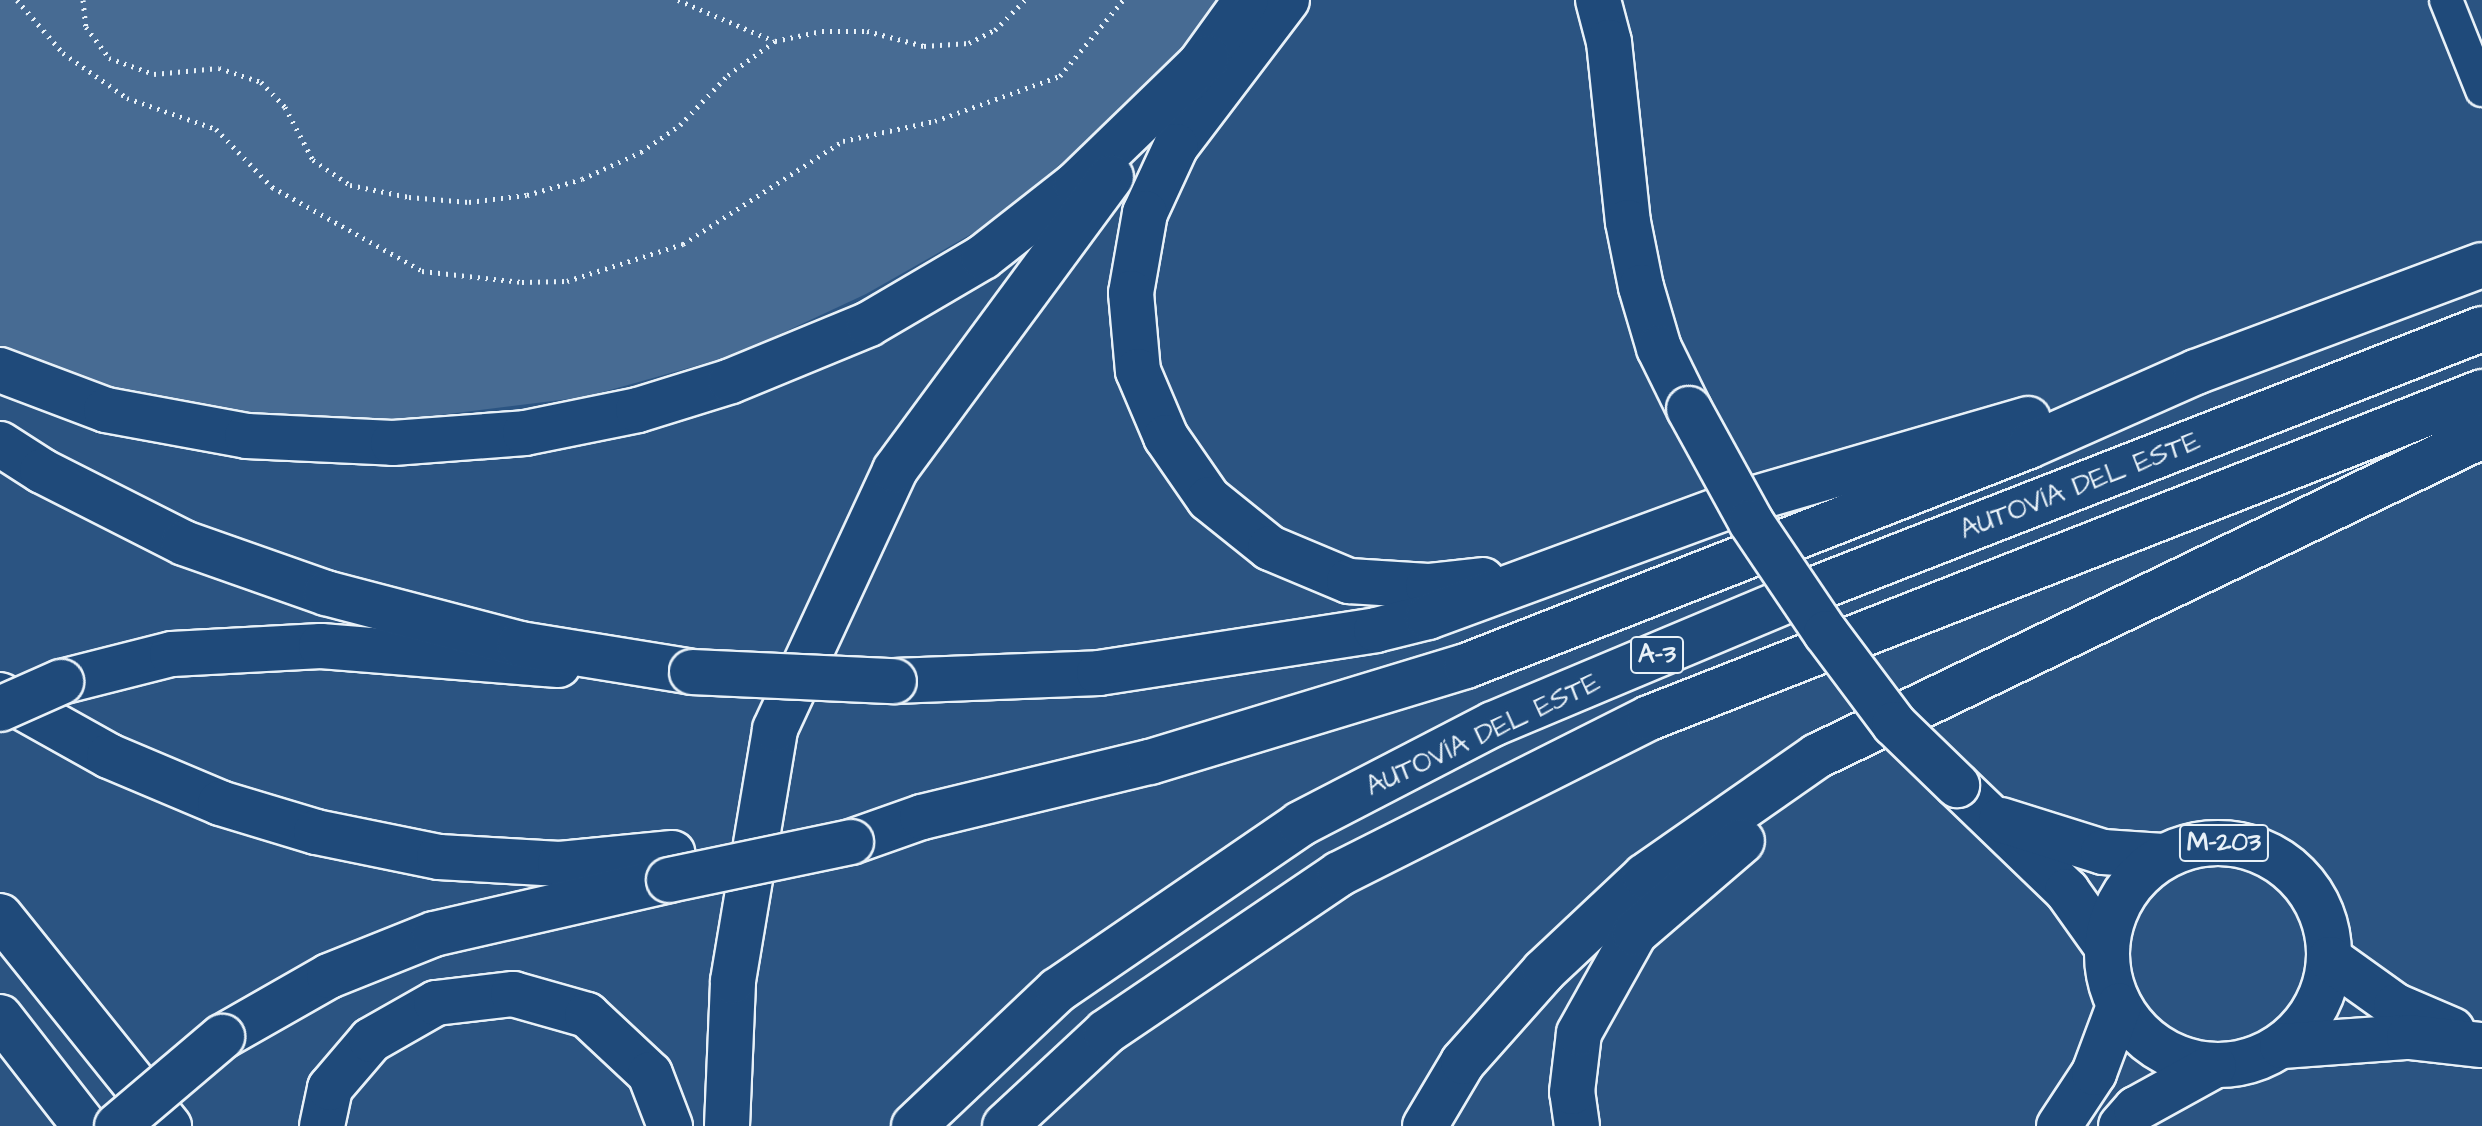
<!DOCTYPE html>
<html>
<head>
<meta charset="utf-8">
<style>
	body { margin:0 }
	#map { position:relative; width:2482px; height:1126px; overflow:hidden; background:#2b5482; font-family:"Architects Daughter",sans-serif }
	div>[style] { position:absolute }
	.green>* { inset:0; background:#476b93 }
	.path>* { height:5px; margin-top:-2.5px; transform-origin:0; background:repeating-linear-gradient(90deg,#e8f1f8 0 2px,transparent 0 8px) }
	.roads { filter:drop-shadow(2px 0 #e8f1f8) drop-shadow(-2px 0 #e8f1f8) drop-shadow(0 2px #e8f1f8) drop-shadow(0 -2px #e8f1f8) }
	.street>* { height:32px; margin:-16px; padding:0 16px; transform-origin:16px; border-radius:16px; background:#1f4a7a }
	.secondary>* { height:44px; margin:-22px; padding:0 22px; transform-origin:22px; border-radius:22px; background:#1f4a7a }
	.primary>* { height:44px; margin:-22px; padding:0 22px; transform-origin:22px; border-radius:22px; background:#1f4a7a }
	.primary>.ring { margin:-22px; padding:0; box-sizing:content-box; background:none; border:44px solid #1f4a7a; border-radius:50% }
	.highway>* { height:44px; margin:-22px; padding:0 22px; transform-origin:22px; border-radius:22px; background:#1f4a7a }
	.bridges { filter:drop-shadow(2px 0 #e8f1f8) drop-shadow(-2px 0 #e8f1f8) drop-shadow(0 2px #e8f1f8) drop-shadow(0 -2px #e8f1f8) }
	.secondary-bridge>* { height:44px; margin:-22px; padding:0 22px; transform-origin:22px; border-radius:22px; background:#1f4a7a }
	.primary-bridge>* { height:44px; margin:-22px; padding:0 22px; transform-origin:22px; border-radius:22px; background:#1f4a7a }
	.highway-bridge>* { height:44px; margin:-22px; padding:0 22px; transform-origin:22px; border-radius:22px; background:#1f4a7a }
	span { translate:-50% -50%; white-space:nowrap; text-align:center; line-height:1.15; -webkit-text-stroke:7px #1f4a7a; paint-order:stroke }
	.shield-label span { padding:2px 6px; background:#1f4a7a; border:2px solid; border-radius:6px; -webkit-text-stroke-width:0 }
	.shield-label { font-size:26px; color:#e8f1f8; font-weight:700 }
	.street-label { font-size:28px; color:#e8f1f8 }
</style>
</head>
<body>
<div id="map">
	<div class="green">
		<i style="clip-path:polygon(0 0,1224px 0,1170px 70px,1080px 155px,996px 220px,866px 294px,735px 355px,585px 397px,408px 419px,254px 417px,113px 392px,0 349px)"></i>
	</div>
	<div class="path">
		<i style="left:17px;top:0;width:70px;rotate:49deg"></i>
		<i style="left:63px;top:53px;width:78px;rotate:35.1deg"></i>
		<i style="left:127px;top:98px;width:94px;rotate:19.2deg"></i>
		<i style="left:216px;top:129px;width:81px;rotate:46deg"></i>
		<i style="left:272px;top:187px;width:172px;rotate:29.2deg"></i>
		<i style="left:422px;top:271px;width:101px;rotate:6.3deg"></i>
		<i style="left:522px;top:282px;width:45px;rotate:-1.3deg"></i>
		<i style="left:567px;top:281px;width:122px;rotate:-17.7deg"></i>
		<i style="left:683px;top:244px;width:190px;rotate:-32.8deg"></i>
		<i style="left:843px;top:141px;width:94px;rotate:-12.3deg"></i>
		<i style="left:935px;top:121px;width:133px;rotate:-19.8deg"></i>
		<i style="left:1060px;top:76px;width:99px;rotate:-50.3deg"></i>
		<i style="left:83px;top:0;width:27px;rotate:84deg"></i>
		<i style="left:86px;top:27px;width:39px;rotate:53deg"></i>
		<i style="left:109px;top:58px;width:48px;rotate:19.6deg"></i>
		<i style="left:154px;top:74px;width:65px;rotate:-5.3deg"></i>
		<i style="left:219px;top:68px;width:44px;rotate:18.4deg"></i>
		<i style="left:261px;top:82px;width:35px;rotate:46deg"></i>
		<i style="left:285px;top:107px;width:60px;rotate:62.2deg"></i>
		<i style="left:313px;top:160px;width:45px;rotate:34deg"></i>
		<i style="left:350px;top:185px;width:60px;rotate:11.5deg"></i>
		<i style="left:409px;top:197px;width:60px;rotate:4.8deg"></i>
		<i style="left:469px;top:202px;width:58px;rotate:-6.9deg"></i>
		<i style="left:527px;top:195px;width:57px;rotate:-16.2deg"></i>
		<i style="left:582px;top:179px;width:65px;rotate:-24.6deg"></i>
		<i style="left:641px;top:152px;width:47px;rotate:-34.7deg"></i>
		<i style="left:680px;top:125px;width:69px;rotate:-46.2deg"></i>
		<i style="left:728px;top:75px;width:58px;rotate:-35.9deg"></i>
		<i style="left:775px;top:41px;width:48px;rotate:-12deg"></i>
		<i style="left:822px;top:31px;width:45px"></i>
		<i style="left:867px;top:31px;width:59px;rotate:14.7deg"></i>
		<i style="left:924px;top:46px;width:45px;rotate:-3.8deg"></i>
		<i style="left:969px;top:43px;width:29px;rotate:-27deg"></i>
		<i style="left:995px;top:30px;width:42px;rotate:-45deg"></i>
		<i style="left:678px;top:0;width:104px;rotate:23.1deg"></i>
	</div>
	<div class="roads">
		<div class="street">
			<i style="left:2446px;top:0;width:97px;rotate:68.2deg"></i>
		</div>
		<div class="secondary">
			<i style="left:61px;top:682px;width:114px;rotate:-14.2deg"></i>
			<i style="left:172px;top:654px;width:149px;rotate:-3.1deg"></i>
			<i style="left:321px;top:646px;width:238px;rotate:4.6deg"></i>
		</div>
		<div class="primary">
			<i style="left:1598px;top:0;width:43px;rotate:75.3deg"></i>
			<i style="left:1609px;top:42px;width:181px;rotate:84deg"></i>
			<i style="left:1628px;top:222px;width:66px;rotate:78.7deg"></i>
			<i style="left:1641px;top:287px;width:64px;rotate:73.6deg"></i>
			<i style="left:1659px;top:348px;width:68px;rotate:63.8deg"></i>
			<i style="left:1957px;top:785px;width:153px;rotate:43.9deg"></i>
			<i style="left:2067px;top:891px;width:69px;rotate:54.5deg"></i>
			<i style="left:2001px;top:820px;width:107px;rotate:17.4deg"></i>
			<i style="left:2103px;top:852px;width:60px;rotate:3.8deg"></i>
			<i class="ring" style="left:2107px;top:843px;width:178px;height:178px"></i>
			<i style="left:2330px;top:959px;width:81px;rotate:35.5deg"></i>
			<i style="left:2396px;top:1006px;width:61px;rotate:23.2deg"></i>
			<i style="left:2282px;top:1046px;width:127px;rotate:-4.1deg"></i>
			<i style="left:2409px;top:1037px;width:73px;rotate:6.3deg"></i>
			<i style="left:2121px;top:1126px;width:23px;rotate:-49deg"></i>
			<i style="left:2136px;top:1109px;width:89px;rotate:-28.9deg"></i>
		</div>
		<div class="highway">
			<i style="left:1287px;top:0;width:183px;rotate:127.2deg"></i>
			<i style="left:1176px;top:146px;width:74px;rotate:114.8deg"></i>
			<i style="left:1145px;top:213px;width:81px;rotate:99.9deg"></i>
			<i style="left:1131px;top:293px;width:78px;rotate:84.9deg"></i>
			<i style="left:1138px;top:371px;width:72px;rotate:67deg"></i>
			<i style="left:1166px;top:437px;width:75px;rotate:55.3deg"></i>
			<i style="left:1209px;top:499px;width:78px;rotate:38.8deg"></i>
			<i style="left:1270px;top:548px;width:86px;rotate:22.7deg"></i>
			<i style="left:1349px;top:581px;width:79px;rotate:3.6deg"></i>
			<i style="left:1428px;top:586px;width:55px;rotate:-6.2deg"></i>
			<i style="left:1189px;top:79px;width:97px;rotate:-54.2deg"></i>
			<i style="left:0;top:370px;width:113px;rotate:20.7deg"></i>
			<i style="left:106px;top:410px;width:143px;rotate:10.4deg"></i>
			<i style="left:247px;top:436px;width:146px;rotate:2.7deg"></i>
			<i style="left:393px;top:443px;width:132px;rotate:-4.3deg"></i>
			<i style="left:525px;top:433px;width:115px;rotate:-11.5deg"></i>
			<i style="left:638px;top:410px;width:97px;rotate:-17.3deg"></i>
			<i style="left:731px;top:381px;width:149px;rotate:-22.4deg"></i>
			<i style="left:869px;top:324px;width:132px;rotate:-30.4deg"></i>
			<i style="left:983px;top:257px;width:118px;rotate:-38.1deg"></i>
			<i style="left:1076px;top:184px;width:182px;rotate:-44.1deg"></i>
			<i style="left:0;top:444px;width:50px;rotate:32.7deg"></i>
			<i style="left:42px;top:471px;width:159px;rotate:26.9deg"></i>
			<i style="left:184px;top:543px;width:151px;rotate:19.4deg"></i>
			<i style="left:326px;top:593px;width:201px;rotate:14.7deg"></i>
			<i style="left:520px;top:644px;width:174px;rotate:9.2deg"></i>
			<i style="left:894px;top:681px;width:205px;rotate:-2.2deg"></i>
			<i style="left:1099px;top:673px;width:280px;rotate:-8.8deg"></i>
			<i style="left:1376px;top:630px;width:54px;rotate:-14deg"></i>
			<i style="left:1428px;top:617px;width:327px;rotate:-20.2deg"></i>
			<i style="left:1735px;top:504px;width:305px;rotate:-16.2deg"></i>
			<i style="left:0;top:695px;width:125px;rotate:29.2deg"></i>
			<i style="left:109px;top:756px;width:121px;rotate:22.9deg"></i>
			<i style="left:220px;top:803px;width:100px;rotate:16.8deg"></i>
			<i style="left:316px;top:832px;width:126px;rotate:11.5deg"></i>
			<i style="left:439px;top:857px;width:121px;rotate:3.3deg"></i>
			<i style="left:560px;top:864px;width:113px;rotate:-5.6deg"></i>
			<i style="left:851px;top:842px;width:75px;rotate:-19.4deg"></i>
			<i style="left:922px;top:817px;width:235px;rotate:-13.6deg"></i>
			<i style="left:1150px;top:762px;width:330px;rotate:-16.9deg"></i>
			<i style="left:1466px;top:666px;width:604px;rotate:-21.34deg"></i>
			<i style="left:2029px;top:446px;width:183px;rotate:-23.9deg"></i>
			<i style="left:2196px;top:372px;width:305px;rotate:-20.5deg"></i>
			<i style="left:0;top:916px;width:270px;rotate:51.2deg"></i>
			<i style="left:0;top:1017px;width:138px;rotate:52.1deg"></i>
			<i style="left:222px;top:1037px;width:123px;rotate:-29.7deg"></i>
			<i style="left:329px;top:976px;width:113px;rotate:-21.8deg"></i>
			<i style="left:434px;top:934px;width:241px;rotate:-12.9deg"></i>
			<i style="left:322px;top:1126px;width:39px;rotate:-78deg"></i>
			<i style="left:330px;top:1088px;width:63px;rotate:-49.5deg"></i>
			<i style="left:371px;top:1040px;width:75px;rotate:-29.6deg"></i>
			<i style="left:436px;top:1003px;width:78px;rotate:-6.7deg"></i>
			<i style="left:513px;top:994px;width:77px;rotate:15.8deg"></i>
			<i style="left:587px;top:1015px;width:86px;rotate:43.1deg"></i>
			<i style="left:650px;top:1074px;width:56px;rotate:69deg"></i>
			<i style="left:727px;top:1126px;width:145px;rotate:-87.6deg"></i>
			<i style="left:733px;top:981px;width:255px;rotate:-80.5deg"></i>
			<i style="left:775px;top:729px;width:285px;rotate:-65.1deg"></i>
			<i style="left:895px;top:470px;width:364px;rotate:-53.6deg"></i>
			<i style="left:914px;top:1126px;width:198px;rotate:-43.4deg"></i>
			<i style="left:1058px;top:990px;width:293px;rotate:-34.4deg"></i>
			<i style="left:1300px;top:824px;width:217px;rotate:-27.4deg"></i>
			<i style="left:1493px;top:724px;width:335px;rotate:-22.8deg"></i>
			<i style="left:1802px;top:594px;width:730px;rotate:-21.29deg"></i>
			<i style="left:1005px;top:1126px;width:138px;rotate:-42.9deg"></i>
			<i style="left:1106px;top:1032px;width:282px;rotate:-34.1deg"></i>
			<i style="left:1339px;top:874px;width:347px;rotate:-26.7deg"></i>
			<i style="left:1649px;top:718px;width:895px;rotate:-21.37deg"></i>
			<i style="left:1425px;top:1126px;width:74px;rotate:-59.3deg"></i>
			<i style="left:1463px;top:1062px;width:122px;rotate:-48.3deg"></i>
			<i style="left:1544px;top:971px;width:139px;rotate:-43.2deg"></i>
			<i style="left:1645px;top:876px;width:210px;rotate:-34.9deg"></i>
			<i style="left:1817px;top:756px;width:738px;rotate:-25.7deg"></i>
			<i style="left:1577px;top:1126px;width:34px;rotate:-98deg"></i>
			<i style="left:1572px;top:1092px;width:59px;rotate:-83.2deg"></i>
			<i style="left:1579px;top:1033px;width:115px;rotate:-60.8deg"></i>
			<i style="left:1635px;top:933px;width:141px;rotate:-40.7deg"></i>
			<i style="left:2059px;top:1126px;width:64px;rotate:-56.6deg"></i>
			<i style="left:2094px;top:1073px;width:72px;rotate:-69.5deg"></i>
		</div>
	</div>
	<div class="bridges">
		<div class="secondary-bridge">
			<i style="left:0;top:709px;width:67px;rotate:-23.9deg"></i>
		</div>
		<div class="primary-bridge">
			<i style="left:1689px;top:409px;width:129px;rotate:61.2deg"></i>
			<i style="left:1751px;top:522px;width:134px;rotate:56deg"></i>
			<i style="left:1826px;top:633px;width:114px;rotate:53.2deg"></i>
			<i style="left:1894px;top:724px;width:88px;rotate:44.1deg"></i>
		</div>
		<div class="highway-bridge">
			<i style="left:692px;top:672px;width:202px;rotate:2.6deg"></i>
			<i style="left:669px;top:880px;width:186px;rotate:-11.8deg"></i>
			<i style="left:117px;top:1126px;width:138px;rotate:-40.3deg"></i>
		</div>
	</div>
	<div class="shield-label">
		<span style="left:1657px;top:655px">A-3</span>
		<span style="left:2224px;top:843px">M-203</span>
	</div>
	<div class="street-label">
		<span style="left:2080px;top:486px;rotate:-21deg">AUTOVÍA DEL ESTE</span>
		<span style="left:1483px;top:735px;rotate:-25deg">AUTOVÍA DEL ESTE</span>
	</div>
</div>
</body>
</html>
